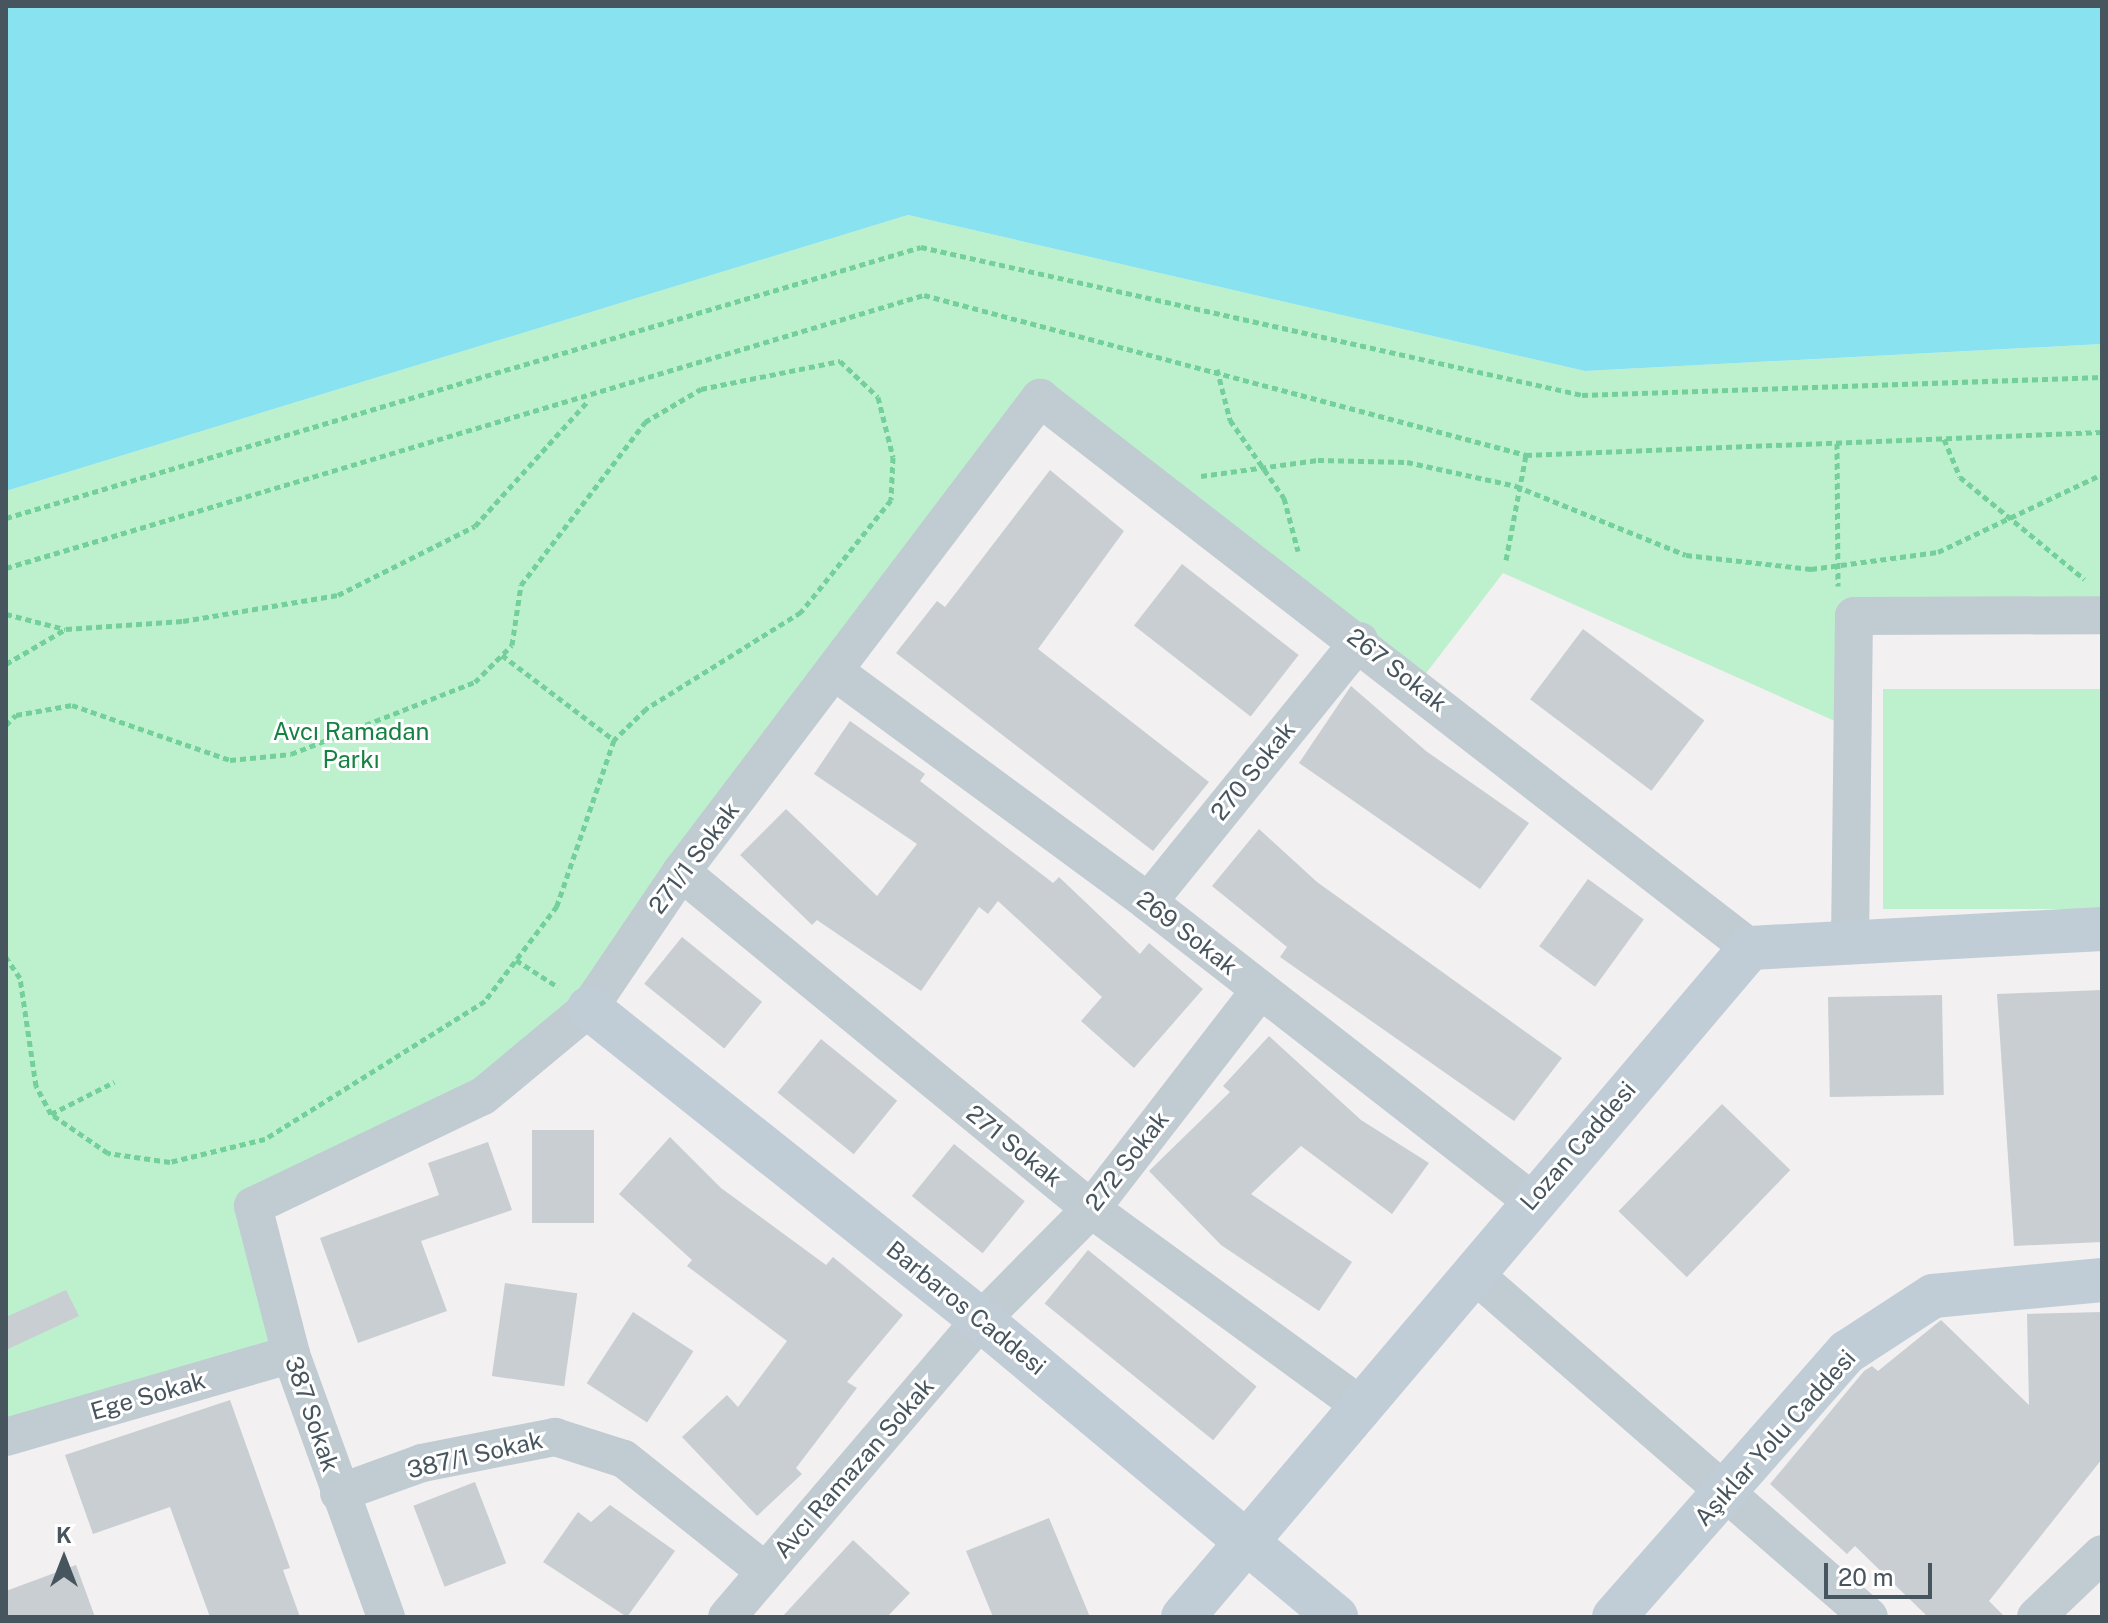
<!DOCTYPE html>
<html>
<head>
<meta charset="utf-8">
<style>
	body { margin:0 }
	#map { position:relative; width:2108px; height:1623px; overflow:hidden; background:#f2f0f0; font-family:"Public Sans",sans-serif }
	div>[style] { position:absolute }
	.green>* { inset:0; background:#bdf1cd; transform-origin:0 0 }
	.water>* { inset:0; background:#89e2ef }
	.building>* { inset:0; background:#c9ced2; transform-origin:0 0 }
	.path>* { height:5px; margin-top:-2.5px; transform-origin:0; background:repeating-linear-gradient(90deg,#74d09b 0 6px,transparent 0 10px) }
	.street>* { height:38px; margin:-19px; padding:0 19px; transform-origin:19px; border-radius:19px; background:#c0cbd2 }
	.secondary>* { height:44px; margin:-22px; padding:0 22px; transform-origin:22px; border-radius:22px; background:#c0cdd7 }
	span { translate:-50% -50%; white-space:nowrap; text-align:center; line-height:1.15; -webkit-text-stroke:6px #fff; paint-order:stroke }
	.street-label { font-size:24px; color:#47555e }
	.park-label { font-size:24px; color:#158242 }
	.frame { position:absolute; inset:0; border:8px solid #47555e; pointer-events:none }
	.north { position:absolute; left:24px; top:1519px; width:80px; height:80px; -webkit-text-stroke:6px #fff; paint-order:stroke; rotate:0deg; font-size:22px; font-weight:700; line-height:32px; text-align:center; color:#47555e }
	.north::after { content:''; display:block; margin:auto; width:28px; height:36px; background:#47555e; clip-path:polygon(50% 0,100% 100%,50% 72%,0 100%) }
	.scale { position:absolute; left:1824px; top:1563px; width:108px; height:36px; box-sizing:border-box; border:4px solid #47555e; border-top:0; padding-left:10px; font-size:24px; line-height:28px; white-space:nowrap; color:#47555e; -webkit-text-stroke:6px #fff; paint-order:stroke }
</style>
</head>
<body>
<div id="map">
	<div class="green">
		<i style="clip-path:polygon(908px 215px,1585px 371px,2102px 344px,2102px 615px,1855px 616px,1855px 730px,1503px 573px,1417px 685px,1040px 399px,589px 1008px,483px 1096px,253px 1206px,291px 1354px,6px 1437px,6px 491px)"></i>
		<i style="left:2102px;top:689px;width:220px;height:219px;rotate:90deg"></i>
	</div>
	<div class="water">
		<i style="clip-path:polygon(6px 6px,2102px 6px,2102px 344px,1585px 371px,908px 215px,6px 491px)"></i>
	</div>
	<div class="building">
		<i style="clip-path:polygon(1050px 470px,1124px 531px,1038px 649px,1209px 782px,1153px 851px,896px 653px,937px 601px,945px 607px)"></i>
		<i style="left:1182px;top:564px;width:148px;height:78px;rotate:38deg"></i>
		<i style="left:1583px;top:629px;width:152px;height:88px;rotate:37deg"></i>
		<i style="clip-path:polygon(1351px 686px,1426px 751px,1529px 823px,1480px 889px,1299px 763px)"></i>
		<i style="clip-path:polygon(850px 721px,925px 774px,920px 781px,1053px 883px,1059px 877px,1140px 954px,1149px 943px,1203px 989px,1134px 1068px,1081px 1021px,1102px 997px,998px 901px,988px 914px,979px 907px,921px 991px,817px 920px,812px 925px,740px 855px,786px 809px,877px 896px,917px 844px,814px 774px)"></i>
		<i style="clip-path:polygon(1259px 829px,1317px 882px,1562px 1058px,1514px 1121px,1280px 957px,1287px 947px,1212px 886px)"></i>
		<i style="left:1588px;top:879px;width:69px;height:83px;rotate:36deg"></i>
		<i style="left:682px;top:937px;width:103px;height:60px;rotate:39deg"></i>
		<i style="clip-path:polygon(2102px 990px,2102px 1242px,2014px 1246px,1997px 994px)"></i>
		<i style="left:1942px;top:995px;width:100px;height:114px;rotate:89deg"></i>
		<i style="clip-path:polygon(1269px 1036px,1361px 1120px,1429px 1163px,1392px 1214px,1301px 1146px,1251px 1194px,1352px 1262px,1319px 1311px,1221px 1245px,1149px 1171px,1230px 1092px,1223px 1086px)"></i>
		<i style="left:821px;top:1039px;width:98px;height:69px;rotate:39deg"></i>
		<i style="left:1722px;top:1104px;width:95px;height:149px;rotate:44deg"></i>
		<i style="left:532px;top:1130px;width:62px;height:93px"></i>
		<i style="clip-path:polygon(670px 1137px,721px 1188px,826px 1265px,833px 1257px,903px 1315px,847px 1382px,857px 1388px,796px 1468px,802px 1474px,757px 1516px,682px 1437px,727px 1395px,738px 1407px,787px 1341px,687px 1266px,692px 1260px,619px 1194px)"></i>
		<i style="clip-path:polygon(488px 1142px,512px 1210px,421px 1241px,447px 1311px,358px 1343px,320px 1238px,439px 1195px,428px 1163px)"></i>
		<i style="left:954px;top:1144px;width:91px;height:67px;rotate:39deg"></i>
		<i style="left:1088px;top:1250px;width:217px;height:69px;rotate:39deg"></i>
		<i style="left:505px;top:1283px;width:73px;height:94px;rotate:8deg"></i>
		<i style="clip-path:polygon(66px 1290px,79px 1316px,6px 1350px,6px 1317px)"></i>
		<i style="left:633px;top:1312px;width:72px;height:85px;rotate:33deg"></i>
		<i style="clip-path:polygon(2102px 1312px,2102px 1459px,1989px 1601px,2005px 1617px,1928px 1617px,1855px 1546px,1847px 1554px,1770px 1484px,1864px 1371px,1872px 1366px,1878px 1371px,1941px 1320px,2029px 1405px,2027px 1314px)"></i>
		<i style="clip-path:polygon(230px 1400px,290px 1568px,283px 1570px,300px 1617px,210px 1617px,170px 1507px,93px 1534px,65px 1455px)"></i>
		<i style="left:475px;top:1482px;width:87px;height:66px;rotate:69deg"></i>
		<i style="clip-path:polygon(610px 1505px,675px 1551px,627px 1617px,543px 1562px,578px 1512px,591px 1522px)"></i>
		<i style="clip-path:polygon(1049px 1518px,1090px 1617px,993px 1617px,966px 1551px)"></i>
		<i style="clip-path:polygon(853px 1540px,910px 1593px,887px 1617px,782px 1617px)"></i>
		<i style="clip-path:polygon(76px 1565px,95px 1617px,6px 1617px,6px 1591px)"></i>
	</div>
	<div class="path">
		<i style="left:1217px;top:369px;width:53px;rotate:75.7deg"></i>
		<i style="left:1230px;top:420px;width:95px;rotate:55.3deg"></i>
		<i style="left:1284px;top:498px;width:55px;rotate:75.2deg"></i>
		<i style="left:1944px;top:439px;width:41px;rotate:67.2deg"></i>
		<i style="left:1960px;top:477px;width:161px;rotate:39.4deg"></i>
		<i style="left:1837px;top:443px;width:143px;rotate:89.6deg"></i>
		<i style="left:1201px;top:476px;width:118px;rotate:-7.8deg"></i>
		<i style="left:1318px;top:460px;width:89px;rotate:1.3deg"></i>
		<i style="left:1407px;top:462px;width:112px;rotate:12.4deg"></i>
		<i style="left:1516px;top:486px;width:183px;rotate:22.1deg"></i>
		<i style="left:1686px;top:555px;width:126px;rotate:6.4deg"></i>
		<i style="left:1811px;top:569px;width:128px;rotate:-7.6deg"></i>
		<i style="left:1938px;top:552px;width:182px;rotate:-25.4deg"></i>
		<i style="left:6px;top:518px;width:954px;rotate:-16.5deg"></i>
		<i style="left:921px;top:247px;width:677px;rotate:12.62deg"></i>
		<i style="left:1582px;top:395px;width:520px;rotate:-1.98deg"></i>
		<i style="left:1506px;top:560px;width:107px;rotate:-79.2deg"></i>
		<i style="left:6px;top:568px;width:958px;rotate:-16.56deg"></i>
		<i style="left:924px;top:295px;width:623px;rotate:14.88deg"></i>
		<i style="left:1526px;top:455px;width:576px;rotate:-2.29deg"></i>
		<i style="left:6px;top:614px;width:61px;rotate:14.3deg"></i>
		<i style="left:502px;top:655px;width:141px;rotate:37.2deg"></i>
		<i style="left:6px;top:664px;width:69px;rotate:-30.3deg"></i>
		<i style="left:66px;top:629px;width:117px;rotate:-3.9deg"></i>
		<i style="left:183px;top:621px;width:157px;rotate:-9.5deg"></i>
		<i style="left:338px;top:595px;width:153px;rotate:-26.7deg"></i>
		<i style="left:475px;top:526px;width:170px;rotate:-47.9deg"></i>
		<i style="left:6px;top:725px;width:14px;rotate:-45deg"></i>
		<i style="left:16px;top:715px;width:57px;rotate:-10.1deg"></i>
		<i style="left:72px;top:705px;width:167px;rotate:19.2deg"></i>
		<i style="left:230px;top:760px;width:61px;rotate:-5.6deg"></i>
		<i style="left:291px;top:754px;width:198px;rotate:-21.4deg"></i>
		<i style="left:475px;top:682px;width:52px;rotate:-45deg"></i>
		<i style="left:512px;top:645px;width:61px;rotate:-81.5deg"></i>
		<i style="left:521px;top:585px;width:205px;rotate:-52.7deg"></i>
		<i style="left:645px;top:422px;width:65px;rotate:-30.5deg"></i>
		<i style="left:701px;top:389px;width:142px;rotate:-11.4deg"></i>
		<i style="left:840px;top:361px;width:52px;rotate:43.5deg"></i>
		<i style="left:878px;top:397px;width:62px;rotate:76deg"></i>
		<i style="left:893px;top:457px;width:43px;rotate:92.7deg"></i>
		<i style="left:891px;top:500px;width:144px;rotate:128.8deg"></i>
		<i style="left:801px;top:612px;width:183px;rotate:148deg"></i>
		<i style="left:646px;top:709px;width:45px;rotate:135.9deg"></i>
		<i style="left:614px;top:740px;width:176px;rotate:109deg"></i>
		<i style="left:557px;top:906px;width:119px;rotate:127.2deg"></i>
		<i style="left:485px;top:1001px;width:260px;rotate:147.9deg"></i>
		<i style="left:265px;top:1139px;width:98px;rotate:166.4deg"></i>
		<i style="left:170px;top:1162px;width:63px;rotate:-171.7deg"></i>
		<i style="left:108px;top:1153px;width:69px;rotate:-145.6deg"></i>
		<i style="left:51px;top:1114px;width:32px;rotate:-118deg"></i>
		<i style="left:36px;top:1086px;width:109px;rotate:-98.4deg"></i>
		<i style="left:20px;top:978px;width:25px;rotate:-124deg"></i>
		<i style="left:516px;top:960px;width:50px;rotate:32.7deg"></i>
		<i style="left:51px;top:1114px;width:71px;rotate:-26.9deg"></i>
	</div>
	<div class="street">
		<i style="left:838px;top:674px;width:385px;rotate:36.3deg"></i>
		<i style="left:1148px;top:902px;width:485px;rotate:37.9deg"></i>
		<i style="left:681px;top:872px;width:531px;rotate:39.42deg"></i>
		<i style="left:1091px;top:1209px;width:333px;rotate:36.1deg"></i>
		<i style="left:1148px;top:902px;width:336px;rotate:-51deg"></i>
		<i style="left:1850px;top:942px;width:326px;rotate:-89.3deg"></i>
		<i style="left:1854px;top:616px;width:248px;rotate:-0.2deg"></i>
		<i style="left:1474px;top:1274px;width:523px;rotate:40.97deg"></i>
		<i style="left:6px;top:1437px;width:297px;rotate:-16.2deg"></i>
		<i style="left:339px;top:1493px;width:88px;rotate:-19.9deg"></i>
		<i style="left:422px;top:1463px;width:136px;rotate:-11.1deg"></i>
		<i style="left:555px;top:1437px;width:72px;rotate:17.7deg"></i>
		<i style="left:624px;top:1459px;width:180px;rotate:38.5deg"></i>
		<i style="left:386px;top:1617px;width:280px;rotate:-109.9deg"></i>
		<i style="left:291px;top:1354px;width:153px;rotate:-104.4deg"></i>
		<i style="left:253px;top:1206px;width:255px;rotate:-25.6deg"></i>
		<i style="left:483px;top:1096px;width:138px;rotate:-39.7deg"></i>
		<i style="left:589px;top:1008px;width:164px;rotate:-55.9deg"></i>
		<i style="left:681px;top:872px;width:595px;rotate:-52.86deg"></i>
		<i style="left:1040px;top:398px;width:898px;rotate:37.76deg"></i>
		<i style="left:727px;top:1617px;width:391px;rotate:-49.5deg"></i>
		<i style="left:981px;top:1320px;width:156px;rotate:-45.3deg"></i>
		<i style="left:1091px;top:1209px;width:277px;rotate:-52.3deg"></i>
		<i style="left:2036px;top:1617px;width:91px;rotate:-43.7deg"></i>
	</div>
	<div class="secondary">
		<i style="left:589px;top:1008px;width:501px;rotate:38.52deg"></i>
		<i style="left:981px;top:1320px;width:463px;rotate:39.9deg"></i>
		<i style="left:1183px;top:1617px;width:877px;rotate:-49.72deg"></i>
		<i style="left:1750px;top:948px;width:353px;rotate:-3.1deg"></i>
		<i style="left:1614px;top:1617px;width:353px;rotate:-48.7deg"></i>
		<i style="left:1847px;top:1352px;width:103px;rotate:-33.1deg"></i>
		<i style="left:1933px;top:1296px;width:170px;rotate:-5.4deg"></i>
	</div>
	<div class="street-label">
		<span style="left:1397px;top:670px;rotate:38deg">267 Sokak</span>
		<span style="left:1253px;top:771px;rotate:-51deg">270 Sokak</span>
		<span style="left:694px;top:858px;rotate:-53deg">271/1 Sokak</span>
		<span style="left:1187px;top:933px;rotate:38deg">269 Sokak</span>
		<span style="left:1014px;top:1146px;rotate:39deg">271 Sokak</span>
		<span style="left:1578px;top:1146px;rotate:-49deg">Lozan Caddesi</span>
		<span style="left:1127px;top:1161px;rotate:-52deg">272 Sokak</span>
		<span style="left:966px;top:1308px;rotate:39deg">Barbaros Caddesi</span>
		<span style="left:148px;top:1396px;rotate:-16deg">Ege Sokak</span>
		<span style="left:312px;top:1414px;rotate:71deg">387 Sokak</span>
		<span style="left:1775px;top:1438px;rotate:-48deg">Aşıklar Yolu Caddesi</span>
		<span style="left:475px;top:1455px;rotate:-13deg">387/1 Sokak</span>
		<span style="left:854px;top:1468px;rotate:-49deg">Avcı Ramazan Sokak</span>
	</div>
	<div class="park-label">
		<span style="left:351px;top:746px">Avcı Ramadan<br>Parkı</span>
	</div>
	<div class="frame"></div>
	<div class="north">K</div>
	<div class="scale">20 m</div>
</div>
</body>
</html>
